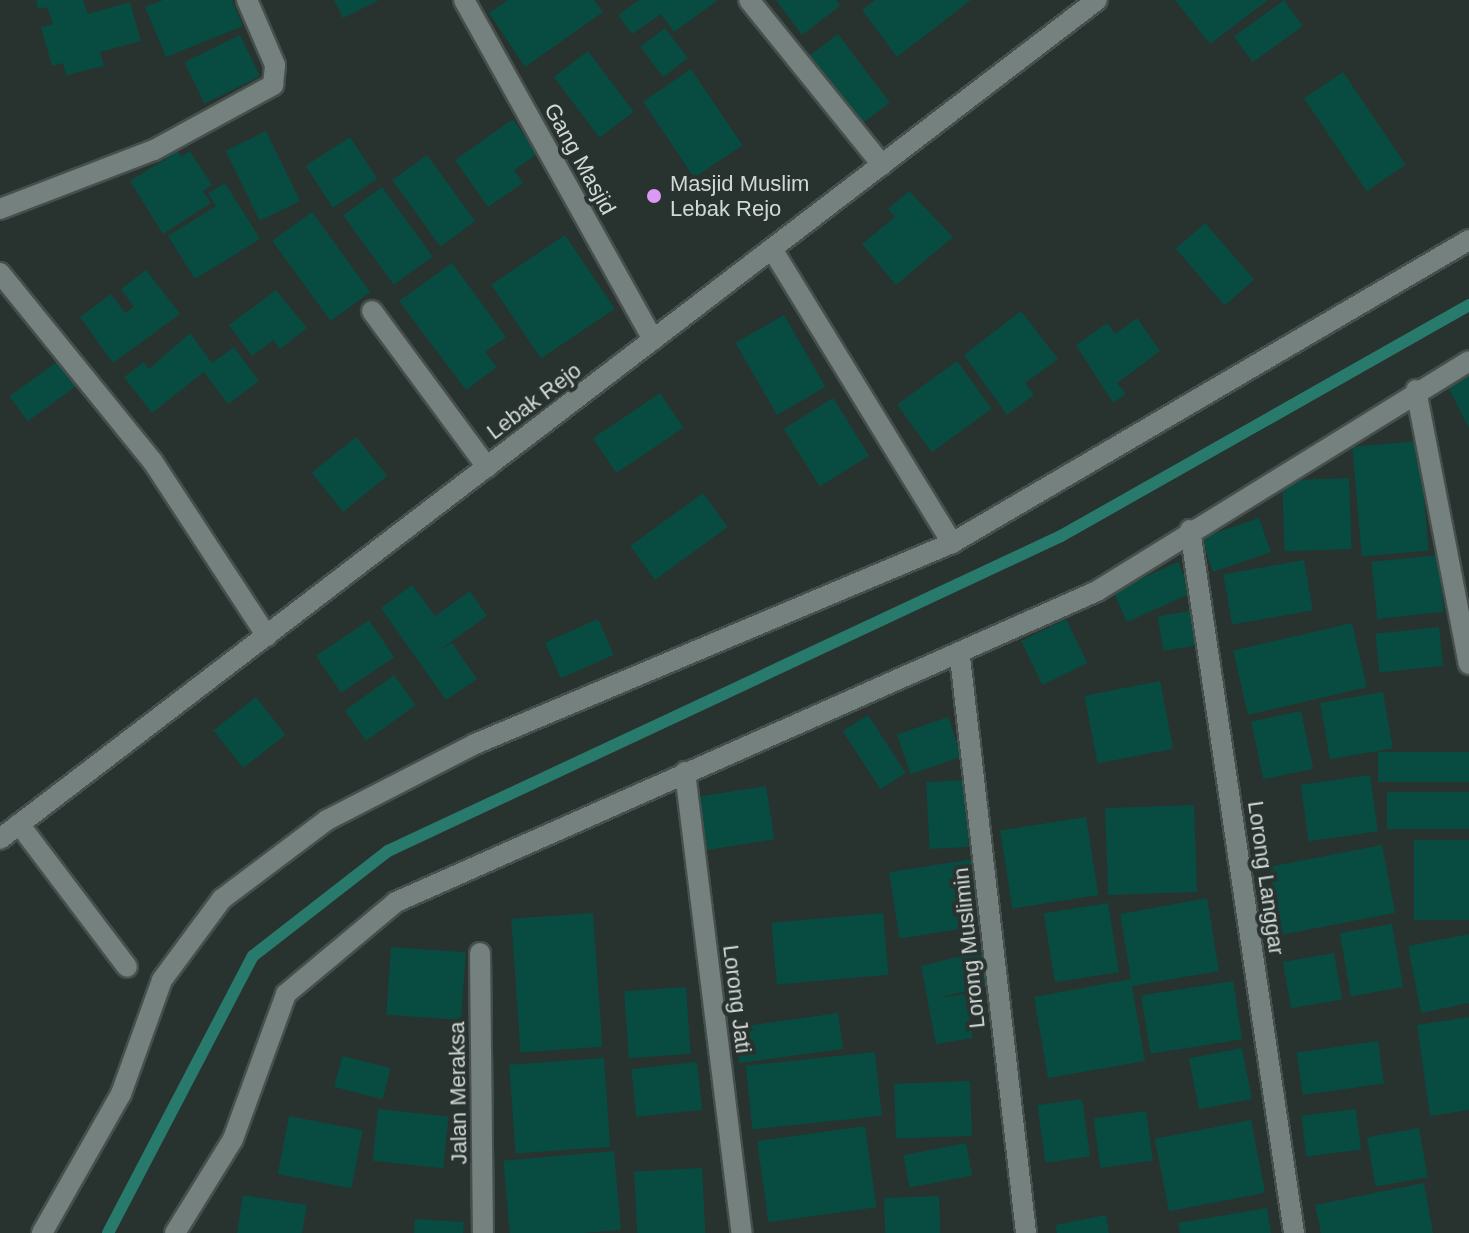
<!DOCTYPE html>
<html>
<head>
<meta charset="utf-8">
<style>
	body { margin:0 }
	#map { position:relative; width:1469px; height:1233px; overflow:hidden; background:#28322f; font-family:Helvetica,sans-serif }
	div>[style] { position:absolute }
	.stream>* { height:12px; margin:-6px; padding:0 6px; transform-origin:6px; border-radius:6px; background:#287b6c }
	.building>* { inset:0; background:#084c41; transform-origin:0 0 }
	.roads { filter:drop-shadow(2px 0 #464f4c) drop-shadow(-2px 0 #464f4c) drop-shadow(0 2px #464f4c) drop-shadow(0 -2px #464f4c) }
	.minor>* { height:20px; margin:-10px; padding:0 10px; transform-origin:10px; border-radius:10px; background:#75817e }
	.dots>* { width:22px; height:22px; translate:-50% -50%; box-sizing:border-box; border:4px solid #28322f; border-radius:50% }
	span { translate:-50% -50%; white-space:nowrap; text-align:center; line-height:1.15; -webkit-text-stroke:8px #28322f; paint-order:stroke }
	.street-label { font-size:22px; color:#d2d8d6 }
	.poi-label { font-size:22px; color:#d2d8d6 }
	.left { translate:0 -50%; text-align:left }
</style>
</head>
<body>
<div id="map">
	<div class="stream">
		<i style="left:108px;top:1233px;width:313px;rotate:-62.4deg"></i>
		<i style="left:253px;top:956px;width:171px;rotate:-37.9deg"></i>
		<i style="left:388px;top:851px;width:743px;rotate:-25.08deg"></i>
		<i style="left:1061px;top:536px;width:469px;rotate:-29.5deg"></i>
	</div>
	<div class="building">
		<i style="clip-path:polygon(36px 0,83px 0,88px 14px,130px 2px,141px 41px,100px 52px,104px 66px,66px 75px,63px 63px,52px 66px,41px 27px,53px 24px,47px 7px,38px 9px)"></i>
		<i style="clip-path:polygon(163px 0,232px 0,243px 26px,166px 57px,145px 7px)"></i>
		<i style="clip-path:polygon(334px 0,379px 0,343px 18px)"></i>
		<i style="clip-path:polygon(508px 0,594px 0,603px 12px,525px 67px,489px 13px)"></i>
		<i style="clip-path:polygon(639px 0,718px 0,674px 32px,661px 14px,632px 34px,618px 15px)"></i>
		<i style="clip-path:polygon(776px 0,836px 0,840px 6px,802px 35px)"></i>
		<i style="clip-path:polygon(875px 0,971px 0,897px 57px,862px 10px)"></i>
		<i style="clip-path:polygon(1175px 0,1268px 0,1210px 44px)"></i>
		<i style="left:1284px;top:0;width:32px;height:62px;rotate:54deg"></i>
		<i style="left:665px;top:28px;width:38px;height:31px;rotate:53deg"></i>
		<i style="left:838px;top:34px;width:86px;height:41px;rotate:53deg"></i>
		<i style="left:240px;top:35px;width:46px;height:62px;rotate:64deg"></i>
		<i style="left:588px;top:51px;width:76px;height:43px;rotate:53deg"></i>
		<i style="left:691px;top:69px;width:92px;height:58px;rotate:56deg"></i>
		<i style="left:1343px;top:72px;width:112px;height:47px;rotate:56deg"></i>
		<i style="clip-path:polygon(513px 119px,537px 154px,514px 170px,523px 183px,488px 207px,455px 160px)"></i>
		<i style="left:266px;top:131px;width:78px;height:45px;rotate:64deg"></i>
		<i style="left:350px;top:137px;width:50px;height:53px;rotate:57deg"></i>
		<i style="clip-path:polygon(178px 151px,181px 157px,190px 151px,212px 185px,203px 191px,211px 203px,163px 234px,130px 181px)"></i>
		<i style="left:427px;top:155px;width:82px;height:43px;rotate:54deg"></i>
		<i style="clip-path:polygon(225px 183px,260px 239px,195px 279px,168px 236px,216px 206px,208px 193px)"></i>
		<i style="left:382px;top:187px;width:86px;height:48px;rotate:54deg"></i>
		<i style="clip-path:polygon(909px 191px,953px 237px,896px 285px,862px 244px,895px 217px,888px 209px)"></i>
		<i style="left:312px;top:212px;width:99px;height:49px;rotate:54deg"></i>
		<i style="left:1205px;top:223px;width:75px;height:39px;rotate:49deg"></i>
		<i style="left:565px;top:235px;width:89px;height:89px;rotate:56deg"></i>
		<i style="clip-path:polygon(452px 263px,506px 337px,485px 352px,497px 367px,466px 390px,399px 301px)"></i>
		<i style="clip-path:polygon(146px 270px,180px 314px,113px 363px,80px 317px,111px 294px,125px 313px,134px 307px,121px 289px)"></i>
		<i style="clip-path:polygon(276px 290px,307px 328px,280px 349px,273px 340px,252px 356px,229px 325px)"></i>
		<i style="clip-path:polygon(1021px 311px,1058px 359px,1025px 383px,1034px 395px,1007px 415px,964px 355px)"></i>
		<i style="left:784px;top:315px;width:83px;height:56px;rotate:60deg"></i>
		<i style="clip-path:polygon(1137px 318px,1160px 351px,1117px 383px,1126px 394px,1113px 403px,1076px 345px,1107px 323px,1115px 334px)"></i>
		<i style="clip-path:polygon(190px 333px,212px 363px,234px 347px,259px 381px,228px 404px,204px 372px,152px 413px,124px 377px,144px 362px,149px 369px)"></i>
		<i style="left:58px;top:361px;width:31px;height:60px;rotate:54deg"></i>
		<i style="left:957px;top:361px;width:59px;height:74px;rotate:54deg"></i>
		<i style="clip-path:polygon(1469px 376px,1469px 428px,1448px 387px)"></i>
		<i style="left:660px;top:393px;width:42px;height:81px;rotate:56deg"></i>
		<i style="left:833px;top:398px;width:68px;height:58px;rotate:58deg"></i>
		<i style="left:356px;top:437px;width:50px;height:57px;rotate:51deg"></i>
		<i style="left:1419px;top:441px;width:110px;height:67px;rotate:85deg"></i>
		<i style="left:1349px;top:478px;width:71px;height:67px;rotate:88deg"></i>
		<i style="left:703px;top:493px;width:42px;height:90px;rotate:54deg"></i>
		<i style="left:1259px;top:518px;width:36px;height:61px;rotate:71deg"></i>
		<i style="left:1438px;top:555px;width:57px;height:67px;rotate:84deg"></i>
		<i style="left:1304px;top:560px;width:51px;height:82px;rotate:80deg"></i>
		<i style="left:1178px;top:562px;width:34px;height:71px;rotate:66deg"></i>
		<i style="clip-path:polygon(412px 585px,435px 616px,470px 591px,487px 616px,438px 651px,452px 643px,477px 679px,446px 700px,381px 608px)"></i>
		<i style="left:1195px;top:610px;width:35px;height:38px;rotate:80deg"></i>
		<i style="left:598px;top:619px;width:39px;height:58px;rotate:66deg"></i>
		<i style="left:1066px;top:619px;width:49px;height:50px;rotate:64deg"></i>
		<i style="left:369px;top:620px;width:45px;height:64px;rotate:56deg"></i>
		<i style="left:1352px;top:623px;width:66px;height:122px;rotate:77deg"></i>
		<i style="left:1439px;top:627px;width:39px;height:64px;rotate:84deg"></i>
		<i style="left:394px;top:675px;width:37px;height:61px;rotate:54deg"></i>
		<i style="left:1160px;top:681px;width:69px;height:77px;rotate:79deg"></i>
		<i style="left:1383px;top:692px;width:57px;height:64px;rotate:80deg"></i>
		<i style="left:256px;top:697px;width:48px;height:54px;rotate:52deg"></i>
		<i style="left:1301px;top:711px;width:59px;height:51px;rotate:78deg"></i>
		<i style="left:868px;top:715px;width:69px;height:30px;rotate:57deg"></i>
		<i style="left:948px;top:717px;width:42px;height:54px;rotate:71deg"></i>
		<i style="left:1469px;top:752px;width:30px;height:91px;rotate:90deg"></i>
		<i style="left:1370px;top:775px;width:57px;height:70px;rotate:82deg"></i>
		<i style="left:965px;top:780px;width:67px;height:39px;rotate:87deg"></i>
		<i style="left:766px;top:786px;width:54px;height:72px;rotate:81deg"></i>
		<i style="left:1469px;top:792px;width:37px;height:82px;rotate:90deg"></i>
		<i style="left:1194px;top:805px;width:87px;height:89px;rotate:88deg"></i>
		<i style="left:1086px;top:817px;width:79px;height:87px;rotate:81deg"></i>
		<i style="left:1469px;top:840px;width:80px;height:55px;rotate:90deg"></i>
		<i style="left:1382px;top:845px;width:69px;height:115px;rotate:79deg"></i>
		<i style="left:973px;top:859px;width:67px;height:85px;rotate:81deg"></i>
		<i style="clip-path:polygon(1207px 898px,1219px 971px,1132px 986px,1145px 1061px,1048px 1078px,1034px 997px,1131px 979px,1120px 914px)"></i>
		<i style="left:1108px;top:903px;width:70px;height:65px;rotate:81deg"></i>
		<i style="left:593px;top:913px;width:134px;height:82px;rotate:86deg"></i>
		<i style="left:883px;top:913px;width:62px;height:112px;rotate:85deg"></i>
		<i style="left:1392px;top:924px;width:64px;height:53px;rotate:80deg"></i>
		<i style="clip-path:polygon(1469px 934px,1469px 1003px,1421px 1013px,1408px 946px)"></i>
		<i style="left:391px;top:947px;width:75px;height:68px;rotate:4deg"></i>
		<i style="clip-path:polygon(985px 950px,993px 985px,936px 998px,965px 994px,973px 1038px,936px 1044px,921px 966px)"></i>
		<i style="left:1334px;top:953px;width:47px;height:52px;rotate:80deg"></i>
		<i style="left:1233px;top:981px;width:59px;height:93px;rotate:81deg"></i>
		<i style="left:686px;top:987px;width:67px;height:62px;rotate:86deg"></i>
		<i style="left:838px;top:1013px;width:36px;height:105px;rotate:82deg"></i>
		<i style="clip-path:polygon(1469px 1017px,1469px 1110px,1430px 1116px,1417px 1025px)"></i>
		<i style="left:1378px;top:1041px;width:43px;height:82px;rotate:82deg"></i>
		<i style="left:1242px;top:1048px;width:52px;height:54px;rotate:79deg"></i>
		<i style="left:875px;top:1052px;width:64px;height:130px;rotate:84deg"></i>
		<i style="left:342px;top:1056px;width:50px;height:32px;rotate:14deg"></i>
		<i style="left:604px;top:1058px;width:89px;height:95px;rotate:86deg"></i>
		<i style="left:697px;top:1062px;width:48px;height:66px;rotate:84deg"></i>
		<i style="left:970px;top:1081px;width:55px;height:76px;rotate:88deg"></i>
		<i style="left:1082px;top:1099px;width:58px;height:45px;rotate:82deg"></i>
		<i style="left:378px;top:1109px;width:71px;height:52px;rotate:6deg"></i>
		<i style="left:1356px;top:1109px;width:41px;height:55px;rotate:83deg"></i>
		<i style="left:1146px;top:1111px;width:50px;height:53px;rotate:82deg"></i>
		<i style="left:289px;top:1116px;width:75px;height:59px;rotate:11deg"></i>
		<i style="left:1251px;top:1120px;width:74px;height:98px;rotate:79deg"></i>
		<i style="left:865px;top:1126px;width:82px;height:109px;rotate:82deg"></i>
		<i style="left:1419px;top:1128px;width:50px;height:53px;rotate:80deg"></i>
		<i style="left:966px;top:1143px;width:33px;height:64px;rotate:79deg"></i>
		<i style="left:614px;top:1151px;width:79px;height:111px;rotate:85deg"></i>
		<i style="left:702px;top:1168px;width:65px;height:68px;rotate:87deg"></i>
		<i style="clip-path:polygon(1424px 1183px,1433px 1233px,1321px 1233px,1315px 1205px)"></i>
		<i style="clip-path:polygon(243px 1195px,307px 1205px,302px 1233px,237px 1233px)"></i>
		<i style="left:939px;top:1196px;width:37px;height:55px;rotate:88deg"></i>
		<i style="clip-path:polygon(1267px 1208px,1271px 1233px,1180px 1233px,1178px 1223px)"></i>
		<i style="clip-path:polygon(1106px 1215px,1109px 1233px,1057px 1233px,1056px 1225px)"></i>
		<i style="clip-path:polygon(415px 1219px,464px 1222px,463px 1233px,414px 1233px)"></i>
	</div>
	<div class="roads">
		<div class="minor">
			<i style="left:464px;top:0;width:389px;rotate:60.9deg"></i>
			<i style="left:749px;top:0;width:212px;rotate:51.1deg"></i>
			<i style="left:0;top:209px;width:165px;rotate:-21deg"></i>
			<i style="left:154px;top:150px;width:136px;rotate:-28.6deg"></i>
			<i style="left:273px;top:85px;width:20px;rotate:-84deg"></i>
			<i style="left:275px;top:65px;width:71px;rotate:-113.3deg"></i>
			<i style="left:772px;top:249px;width:345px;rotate:58.5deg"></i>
			<i style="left:0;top:273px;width:243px;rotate:51deg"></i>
			<i style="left:153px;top:462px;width:208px;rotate:56.8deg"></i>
			<i style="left:372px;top:311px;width:194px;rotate:53.6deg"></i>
			<i style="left:1416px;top:390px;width:279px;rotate:79.1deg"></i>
			<i style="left:1190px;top:530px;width:711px;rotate:81.58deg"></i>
			<i style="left:960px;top:657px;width:580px;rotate:83.46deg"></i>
			<i style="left:685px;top:772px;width:465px;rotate:83deg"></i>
			<i style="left:19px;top:824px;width:179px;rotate:52.9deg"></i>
			<i style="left:0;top:839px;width:1381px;rotate:-37.41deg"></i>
			<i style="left:480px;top:953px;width:280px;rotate:89.4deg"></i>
			<i style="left:42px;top:1233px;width:160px;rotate:-60.4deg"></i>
			<i style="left:121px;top:1094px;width:121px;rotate:-70.2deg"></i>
			<i style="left:162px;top:980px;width:101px;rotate:-53.5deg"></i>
			<i style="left:222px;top:899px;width:131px;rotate:-37deg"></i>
			<i style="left:327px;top:820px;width:166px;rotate:-27.2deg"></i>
			<i style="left:475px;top:744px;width:518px;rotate:-22.85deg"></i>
			<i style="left:952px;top:543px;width:599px;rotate:-30.37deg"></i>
			<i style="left:175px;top:1233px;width:110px;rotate:-58.3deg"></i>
			<i style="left:233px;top:1139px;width:154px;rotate:-69.9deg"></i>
			<i style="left:286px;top:994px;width:143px;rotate:-39.9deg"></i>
			<i style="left:396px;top:902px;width:767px;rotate:-23.92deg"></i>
			<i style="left:1097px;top:591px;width:437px;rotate:-31.7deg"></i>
		</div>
	</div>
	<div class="dots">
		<i style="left:654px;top:196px;background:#dc99f4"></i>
	</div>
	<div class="street-label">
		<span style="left:580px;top:159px;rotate:61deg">Gang Masjid</span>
		<span style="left:534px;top:401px;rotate:-37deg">Lebak Rejo</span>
		<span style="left:1266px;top:878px;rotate:82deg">Lorong Langgar</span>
		<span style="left:969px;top:948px;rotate:-96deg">Lorong Muslimin</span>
		<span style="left:737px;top:999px;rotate:83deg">Lorong Jati</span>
		<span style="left:458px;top:1093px;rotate:-91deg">Jalan Meraksa</span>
	</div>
	<div class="poi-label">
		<span class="left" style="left:670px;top:196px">Masjid Muslim<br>Lebak Rejo</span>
	</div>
</div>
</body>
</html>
